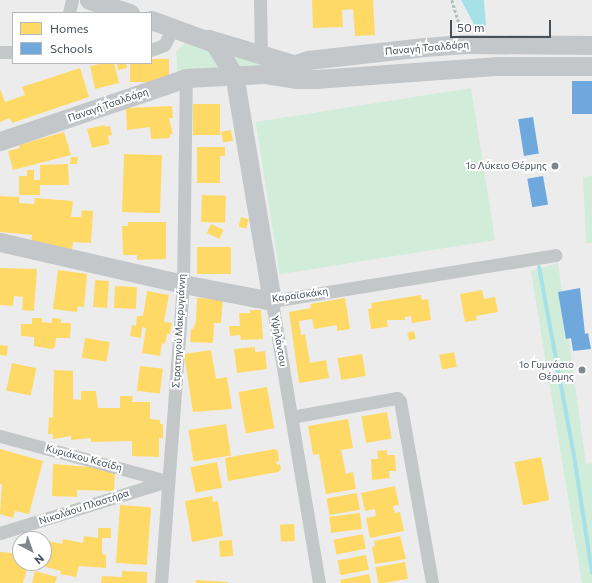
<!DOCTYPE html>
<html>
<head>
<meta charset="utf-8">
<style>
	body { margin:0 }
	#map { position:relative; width:592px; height:583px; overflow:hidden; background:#edecec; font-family:Commissioner,sans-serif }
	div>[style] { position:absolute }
	.green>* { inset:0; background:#d1ecd9; transform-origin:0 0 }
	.water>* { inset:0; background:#a6e1e8 }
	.homes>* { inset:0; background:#ffd966; transform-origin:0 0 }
	.schools>* { inset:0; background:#6fa8dc; transform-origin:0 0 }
	.stream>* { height:4px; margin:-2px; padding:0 2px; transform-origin:2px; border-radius:2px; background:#a6e1e8 }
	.path>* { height:2.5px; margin-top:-1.25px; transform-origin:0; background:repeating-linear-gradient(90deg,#b3bfba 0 3px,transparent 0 5px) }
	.street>* { height:13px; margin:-6.5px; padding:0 6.5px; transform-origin:6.5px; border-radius:6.5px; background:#c4c7c8 }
	.secondary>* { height:19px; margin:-9.5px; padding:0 9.5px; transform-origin:9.5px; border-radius:9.5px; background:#c4c7ca }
	.dots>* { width:11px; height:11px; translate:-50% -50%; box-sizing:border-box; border:2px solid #fff; border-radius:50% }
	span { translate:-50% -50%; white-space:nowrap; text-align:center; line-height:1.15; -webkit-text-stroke:4px #fff; paint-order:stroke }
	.street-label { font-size:10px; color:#455058 }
	.poi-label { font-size:10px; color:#455058 }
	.right { translate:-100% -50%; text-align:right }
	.legend { position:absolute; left:12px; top:12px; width:140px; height:52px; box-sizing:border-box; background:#fff; border:1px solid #b5b9bc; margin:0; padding:5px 7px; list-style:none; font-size:12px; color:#455058 }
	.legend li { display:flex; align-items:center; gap:8px; height:20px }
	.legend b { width:20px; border:1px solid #b5b9bc }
	.north { position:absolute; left:12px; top:531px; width:40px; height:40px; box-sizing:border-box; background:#fff; border:1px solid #b5b9bc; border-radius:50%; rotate:139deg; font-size:11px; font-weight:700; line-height:16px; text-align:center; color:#455058 }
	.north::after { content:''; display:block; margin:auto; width:14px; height:18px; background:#80878c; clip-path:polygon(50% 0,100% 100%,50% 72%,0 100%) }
	.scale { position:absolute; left:450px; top:20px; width:101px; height:18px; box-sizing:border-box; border:2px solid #455058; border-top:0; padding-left:5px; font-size:12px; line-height:14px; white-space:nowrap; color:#455058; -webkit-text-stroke:3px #fff; paint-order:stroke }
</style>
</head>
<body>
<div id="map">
	<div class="green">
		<i style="clip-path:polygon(185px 43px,211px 52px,222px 70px,178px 78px,176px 52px)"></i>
		<i style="clip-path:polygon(230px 48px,259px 58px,263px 66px,239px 70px)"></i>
		<i style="left:471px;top:88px;width:154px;height:218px;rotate:81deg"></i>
		<i style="clip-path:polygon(592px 176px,592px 243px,586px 243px,583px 177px)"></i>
		<i style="clip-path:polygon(558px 263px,586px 464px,592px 463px,592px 583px,582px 583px,531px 271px)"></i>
	</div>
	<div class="water">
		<i style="clip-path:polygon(461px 0,484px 0,486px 25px,476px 28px)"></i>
	</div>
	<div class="homes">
		<i style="clip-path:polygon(312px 0,373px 0,375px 35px,355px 36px,353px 9px,342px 10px,343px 27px,313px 28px)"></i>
		<i style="clip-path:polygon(151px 59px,169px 59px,169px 82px,130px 82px,130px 63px,151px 63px)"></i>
		<i style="clip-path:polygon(104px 63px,114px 63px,119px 83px,95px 89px,90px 66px)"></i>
		<i style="clip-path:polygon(117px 63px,126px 63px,127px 68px,118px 70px)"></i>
		<i style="clip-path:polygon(80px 68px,89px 97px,12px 123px,10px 118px,0 122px,0 89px,5px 102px,25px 95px,22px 87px)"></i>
		<i style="left:193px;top:104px;width:27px;height:31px"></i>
		<i style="clip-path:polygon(172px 106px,173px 118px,169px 118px,173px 134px,170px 134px,170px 138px,151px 139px,150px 127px,127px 130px,126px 108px)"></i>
		<i style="clip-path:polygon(105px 125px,105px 127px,110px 126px,112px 135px,108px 136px,109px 144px,92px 148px,87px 129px)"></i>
		<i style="left:231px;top:130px;width:11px;height:10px;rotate:80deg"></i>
		<i style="clip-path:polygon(64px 132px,71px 155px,13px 170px,8px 151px,20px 148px,19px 145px)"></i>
		<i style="clip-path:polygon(197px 147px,225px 147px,225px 156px,220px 156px,220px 183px,197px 183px)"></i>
		<i style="left:124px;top:154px;width:38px;height:58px;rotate:2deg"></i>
		<i style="clip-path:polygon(71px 157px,78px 157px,77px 164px,70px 164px)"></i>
		<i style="clip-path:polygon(68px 164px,69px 185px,40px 185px,40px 195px,19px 195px,19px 176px,27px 176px,27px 170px,34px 170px,34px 180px,40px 180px,40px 165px)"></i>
		<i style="left:202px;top:195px;width:24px;height:27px;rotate:2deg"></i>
		<i style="clip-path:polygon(0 196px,19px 197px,19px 203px,34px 204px,35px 198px,73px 201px,71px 217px,81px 217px,82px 210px,93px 211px,91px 243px,73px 242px,72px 250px,31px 246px,32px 235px,0 232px)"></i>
		<i style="left:241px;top:217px;width:8px;height:10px;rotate:14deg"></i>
		<i style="clip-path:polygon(128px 222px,166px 222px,166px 259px,137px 260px,137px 255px,123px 255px,122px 226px,128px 226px)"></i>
		<i style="left:211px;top:224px;width:14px;height:10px;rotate:25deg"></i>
		<i style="left:197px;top:247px;width:34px;height:27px"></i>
		<i style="clip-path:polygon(0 268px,37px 269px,34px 311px,22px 310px,23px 297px,14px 296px,13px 306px,0 305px)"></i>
		<i style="clip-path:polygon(58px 270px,87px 274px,84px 307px,78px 306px,77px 312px,53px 309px)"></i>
		<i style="left:95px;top:280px;width:14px;height:27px;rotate:4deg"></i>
		<i style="left:115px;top:286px;width:22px;height:22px;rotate:3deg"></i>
		<i style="clip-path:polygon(482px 290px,484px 299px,495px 297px,498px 312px,476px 316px,477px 320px,465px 322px,460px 294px)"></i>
		<i style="clip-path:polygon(147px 291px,169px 295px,164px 322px,172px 323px,170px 334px,167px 334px,165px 344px,162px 343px,160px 356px,142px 353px,146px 328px,142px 327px,141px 338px,130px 336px,132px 325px,136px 326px,137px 316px,143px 316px)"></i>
		<i style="clip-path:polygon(421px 295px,422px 300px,428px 299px,431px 320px,412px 323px,411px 316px,405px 317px,405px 320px,387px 320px,388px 327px,371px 329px,368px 309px,372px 308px,371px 303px)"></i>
		<i style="clip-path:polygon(197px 298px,223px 299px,221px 323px,214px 323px,213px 343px,190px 342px,191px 329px,193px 329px,196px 322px)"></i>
		<i style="clip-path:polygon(345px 298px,350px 329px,337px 331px,337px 325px,314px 329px,312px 319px,299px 321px,301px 335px,305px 334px,310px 363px,326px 360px,329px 378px,299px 383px,289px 312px,311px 308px,310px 304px)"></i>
		<i style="clip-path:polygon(250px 310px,261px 310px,263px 339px,241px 340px,240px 335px,230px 336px,229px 326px,240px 326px,239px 313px,250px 313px)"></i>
		<i style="clip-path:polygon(32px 318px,42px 318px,42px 322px,52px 323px,52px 318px,61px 319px,61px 323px,71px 323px,70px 338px,56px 338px,55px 347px,52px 349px,34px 346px,34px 337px,21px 336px,21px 324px,32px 324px)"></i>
		<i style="left:414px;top:331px;width:8px;height:7px;rotate:76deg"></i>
		<i style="left:85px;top:338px;width:25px;height:20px;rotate:9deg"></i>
		<i style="left:0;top:345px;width:8px;height:10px;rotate:7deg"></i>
		<i style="clip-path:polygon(255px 347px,255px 352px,265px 351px,267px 369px,237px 373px,234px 349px)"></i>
		<i style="clip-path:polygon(211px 350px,216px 379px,227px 377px,232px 409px,193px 412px,184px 354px)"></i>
		<i style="left:454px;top:352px;width:15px;height:15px;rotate:79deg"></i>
		<i style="left:362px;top:354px;width:22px;height:25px;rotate:80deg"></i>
		<i style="left:12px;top:363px;width:25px;height:28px;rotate:12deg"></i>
		<i style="left:140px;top:366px;width:23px;height:25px;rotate:7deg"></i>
		<i style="clip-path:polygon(54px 370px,73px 371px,73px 399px,81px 400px,81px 391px,96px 391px,98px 408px,120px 408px,120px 396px,133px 396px,132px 402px,150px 402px,150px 419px,160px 420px,160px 424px,163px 424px,163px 438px,159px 438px,159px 457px,132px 456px,132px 441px,91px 442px,91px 438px,71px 440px,71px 436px,53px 439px,53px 434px,48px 434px,49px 417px,53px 418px)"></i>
		<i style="left:267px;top:387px;width:42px;height:29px;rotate:80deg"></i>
		<i style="left:387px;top:412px;width:27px;height:26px;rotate:80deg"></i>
		<i style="clip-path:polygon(348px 419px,353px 448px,341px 450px,346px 474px,353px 472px,356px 489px,326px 494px,319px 454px,313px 455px,308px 426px)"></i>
		<i style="left:226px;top:424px;width:32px;height:38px;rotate:81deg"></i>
		<i style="clip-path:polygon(0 449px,43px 461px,29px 514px,15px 511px,13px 518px,0 514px,2px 484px,0 484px)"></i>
		<i style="clip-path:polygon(275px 449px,278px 451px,279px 461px,276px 462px,277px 465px,280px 464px,281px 470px,278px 472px,228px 481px,225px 458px)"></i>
		<i style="clip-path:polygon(387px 450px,387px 455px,395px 455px,396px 471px,389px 471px,390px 478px,372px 480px,371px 459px,378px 459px,377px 451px)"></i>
		<i style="left:541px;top:457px;width:44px;height:27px;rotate:79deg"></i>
		<i style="left:217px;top:462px;width:26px;height:27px;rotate:79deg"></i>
		<i style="clip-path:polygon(53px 464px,115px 469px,114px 491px,77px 490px,77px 497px,52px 496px)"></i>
		<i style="clip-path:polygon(395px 486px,399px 505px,393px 506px,395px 513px,400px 512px,404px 531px,370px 538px,366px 518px,376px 516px,375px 509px,365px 511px,361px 493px)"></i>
		<i style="left:357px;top:493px;width:17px;height:31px;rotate:80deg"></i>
		<i style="clip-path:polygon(212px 496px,213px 502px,218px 501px,223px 536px,192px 542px,185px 501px)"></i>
		<i style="left:120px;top:505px;width:31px;height:58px;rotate:4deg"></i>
		<i style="left:360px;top:513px;width:16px;height:31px;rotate:83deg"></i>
		<i style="left:294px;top:524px;width:17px;height:14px;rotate:87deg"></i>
		<i style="clip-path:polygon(98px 528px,111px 528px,111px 538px,102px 538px,102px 554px,106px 555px,106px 568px,79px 566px,76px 577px,60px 574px,61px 571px,39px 565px,37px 569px,28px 566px,23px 583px,0 583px,0 552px,12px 553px,13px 550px,20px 550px,20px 563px,44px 563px,44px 540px,62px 544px,63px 539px,83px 543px,84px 536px,98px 538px)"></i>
		<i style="left:363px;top:534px;width:15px;height:30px;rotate:79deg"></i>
		<i style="clip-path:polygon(400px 536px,406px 559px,375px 564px,372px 547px,375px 546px,374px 541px)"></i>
		<i style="left:232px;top:540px;width:16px;height:13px;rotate:86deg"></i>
		<i style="left:366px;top:555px;width:15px;height:29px;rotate:79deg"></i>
		<i style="left:405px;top:562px;width:17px;height:30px;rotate:80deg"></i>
		<i style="clip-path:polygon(35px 571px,57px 577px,55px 583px,32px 583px)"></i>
		<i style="clip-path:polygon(122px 571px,147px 572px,147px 583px,101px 583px,102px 576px,122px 577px)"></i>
		<i style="clip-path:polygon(369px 574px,371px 583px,341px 583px,340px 580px)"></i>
		<i style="clip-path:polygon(196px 580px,228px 582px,228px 583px,196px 583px)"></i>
	</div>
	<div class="schools">
		<i style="left:592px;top:81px;width:33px;height:20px;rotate:90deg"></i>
		<i style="left:533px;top:117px;width:37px;height:15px;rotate:81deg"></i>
		<i style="left:543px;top:176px;width:29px;height:16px;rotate:80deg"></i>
		<i style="clip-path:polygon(580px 288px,585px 334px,588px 333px,591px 349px,573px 351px,571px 338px,566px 339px,558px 292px)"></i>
	</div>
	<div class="stream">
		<i style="left:539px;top:267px;width:198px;rotate:79.5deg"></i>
		<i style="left:575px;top:462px;width:112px;rotate:81.3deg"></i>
	</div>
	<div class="path">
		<i style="left:452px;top:0;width:30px;rotate:73deg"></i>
	</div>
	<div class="street">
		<i style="left:260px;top:0;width:55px;rotate:89deg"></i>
		<i style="left:69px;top:13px;width:13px;rotate:-77deg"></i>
		<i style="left:151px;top:50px;width:14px;rotate:-21deg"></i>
		<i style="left:164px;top:45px;width:21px;rotate:-61deg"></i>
		<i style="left:0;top:52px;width:13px"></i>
		<i style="left:291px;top:417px;width:108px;rotate:-10.2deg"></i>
		<i style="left:397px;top:398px;width:4px;rotate:45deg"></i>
		<i style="left:400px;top:401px;width:185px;rotate:80deg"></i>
		<i style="left:0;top:436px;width:173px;rotate:15.1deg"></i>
		<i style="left:0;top:533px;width:175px;rotate:-17.3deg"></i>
		<i style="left:161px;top:583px;width:300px;rotate:-85.8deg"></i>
		<i style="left:183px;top:284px;width:206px;rotate:-89.2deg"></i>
		<i style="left:319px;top:583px;width:286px;rotate:-99.5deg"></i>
		<i style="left:272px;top:301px;width:287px;rotate:-9.2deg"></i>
	</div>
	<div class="secondary">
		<i style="left:89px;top:0;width:43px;rotate:17.6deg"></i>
		<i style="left:209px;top:39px;width:88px;rotate:16.6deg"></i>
		<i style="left:266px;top:73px;width:44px;rotate:-17.2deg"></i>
		<i style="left:308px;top:60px;width:117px;rotate:-6.4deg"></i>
		<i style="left:424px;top:47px;width:42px;rotate:-4.1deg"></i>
		<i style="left:466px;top:44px;width:126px;rotate:0.5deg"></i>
		<i style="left:0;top:141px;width:196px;rotate:-18.7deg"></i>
		<i style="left:186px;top:78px;width:79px;rotate:-2.9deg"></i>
		<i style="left:265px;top:74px;width:31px;rotate:9deg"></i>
		<i style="left:296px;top:79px;width:20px"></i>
		<i style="left:316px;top:79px;width:180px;rotate:-4.1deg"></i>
		<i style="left:496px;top:66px;width:96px"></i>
		<i style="left:0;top:242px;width:188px;rotate:12.9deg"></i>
		<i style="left:183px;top:284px;width:91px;rotate:10.8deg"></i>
		<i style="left:272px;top:301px;width:229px;rotate:-99.5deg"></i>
		<i style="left:234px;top:75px;width:38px;rotate:-122deg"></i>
		<i style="left:214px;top:43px;width:67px;rotate:-159.9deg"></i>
	</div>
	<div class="dots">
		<i style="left:555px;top:166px;background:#80878c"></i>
		<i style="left:582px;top:370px;background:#80878c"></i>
	</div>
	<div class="street-label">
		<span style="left:427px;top:48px;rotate:-5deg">Παναγή Τσαλδάρη</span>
		<span style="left:108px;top:105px;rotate:-19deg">Παναγή Τσαλδάρη</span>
		<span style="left:300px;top:295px;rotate:-8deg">Καραϊσκάκη</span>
		<span style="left:179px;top:331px;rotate:-87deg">Στρατηγού Μακρυγιάννη</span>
		<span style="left:279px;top:341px;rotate:80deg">Υψηλάντου</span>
		<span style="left:84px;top:458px;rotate:15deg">Κυριάκου Κεσίδη</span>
		<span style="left:84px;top:507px;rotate:-18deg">Νικολάου Πλαστήρα</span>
	</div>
	<div class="poi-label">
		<span class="right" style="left:547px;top:166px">1ο Λύκειο Θέρμης</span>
		<span class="right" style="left:574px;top:370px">1ο Γυμνάσιο<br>Θέρμης</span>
	</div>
	<ul class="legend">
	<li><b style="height:11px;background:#ffd966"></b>Homes</li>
	<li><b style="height:11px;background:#6fa8dc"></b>Schools</li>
	</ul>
	<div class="north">N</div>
	<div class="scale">50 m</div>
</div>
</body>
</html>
